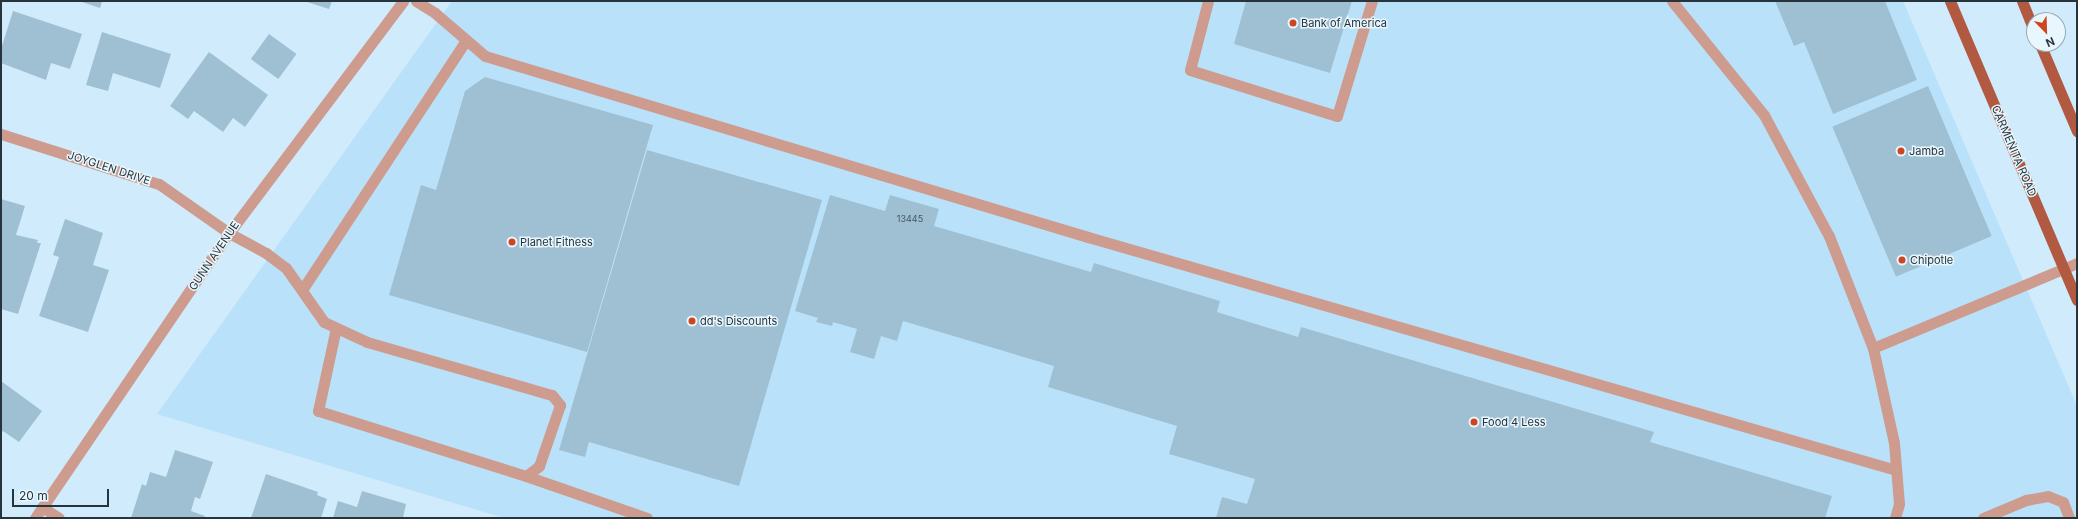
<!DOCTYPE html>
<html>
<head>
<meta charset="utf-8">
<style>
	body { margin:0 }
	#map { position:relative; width:2078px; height:519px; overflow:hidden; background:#d0ebfb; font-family:Inter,sans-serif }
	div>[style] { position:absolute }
	.built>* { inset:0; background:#b9e2fa }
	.building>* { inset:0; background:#9fc0d3; transform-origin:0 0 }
	.service>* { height:11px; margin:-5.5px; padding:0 5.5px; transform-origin:5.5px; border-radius:5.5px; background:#ce9c8e }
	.minor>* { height:11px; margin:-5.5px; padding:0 5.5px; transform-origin:5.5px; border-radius:5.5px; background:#ce9c8e }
	.tertiary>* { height:11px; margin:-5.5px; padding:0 5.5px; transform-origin:5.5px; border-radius:5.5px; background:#ce9c8e }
	.primary>* { height:11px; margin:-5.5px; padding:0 5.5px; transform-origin:5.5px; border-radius:5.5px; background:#b25942 }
	.dots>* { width:11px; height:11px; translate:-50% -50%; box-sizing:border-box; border:2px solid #e8f6fe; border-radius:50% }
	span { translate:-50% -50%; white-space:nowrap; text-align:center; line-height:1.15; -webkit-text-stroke:3px #e8f6fe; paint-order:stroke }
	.number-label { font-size:9px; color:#455761 }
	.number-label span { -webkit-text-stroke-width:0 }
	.poi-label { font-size:11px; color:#27343b }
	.left { translate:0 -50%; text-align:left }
	.street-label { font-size:11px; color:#27343b }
	.frame { position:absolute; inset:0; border:2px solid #27343b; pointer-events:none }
	.north { position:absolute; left:2026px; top:12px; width:40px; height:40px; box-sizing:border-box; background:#e8f6fe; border:1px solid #9ba8b0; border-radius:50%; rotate:157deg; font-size:11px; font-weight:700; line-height:16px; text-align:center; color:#27343b }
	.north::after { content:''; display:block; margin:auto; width:14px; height:18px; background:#ce451e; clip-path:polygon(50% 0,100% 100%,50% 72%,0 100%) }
	.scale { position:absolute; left:12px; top:489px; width:97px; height:18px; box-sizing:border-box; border:2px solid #27343b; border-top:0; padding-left:5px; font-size:12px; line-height:14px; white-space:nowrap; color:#27343b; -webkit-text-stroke:3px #e8f6fe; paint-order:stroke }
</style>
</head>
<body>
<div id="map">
	<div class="built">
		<i style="clip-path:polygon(452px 1px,1903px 1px,2077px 406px,2077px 518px,504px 518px,157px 414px)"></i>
	</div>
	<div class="building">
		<i style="clip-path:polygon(79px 1px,102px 1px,100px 8px)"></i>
		<i style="clip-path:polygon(304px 1px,332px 1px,329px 9px)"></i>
		<i style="clip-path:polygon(1246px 1px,1352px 1px,1330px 73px,1234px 44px)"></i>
		<i style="clip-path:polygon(1775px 1px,1885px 1px,1917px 80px,1833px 114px,1804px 42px,1794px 46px)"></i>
		<i style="clip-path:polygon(13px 11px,82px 34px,70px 69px,51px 63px,46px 80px,1px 63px,1px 49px)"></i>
		<i style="clip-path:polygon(102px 32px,171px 54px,160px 88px,113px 73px,108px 91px,86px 85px)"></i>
		<i style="left:269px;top:34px;width:34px;height:31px;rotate:36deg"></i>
		<i style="clip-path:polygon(209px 52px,268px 95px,245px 127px,233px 118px,223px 132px,194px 111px,188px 119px,170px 106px)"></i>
		<i style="clip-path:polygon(485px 77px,653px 125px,587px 352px,389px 295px,421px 185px,436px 190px,465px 91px)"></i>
		<i style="left:1928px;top:86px;width:163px;height:104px;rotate:67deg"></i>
		<i style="clip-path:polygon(647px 150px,822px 200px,739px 486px,589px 442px,585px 457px,559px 450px)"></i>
		<i style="clip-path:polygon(830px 195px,885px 211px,890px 195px,939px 209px,934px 226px,1091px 272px,1094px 263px,1220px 301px,1217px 312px,1298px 337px,1301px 327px,1654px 432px,1650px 442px,1832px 496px,1825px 518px,1216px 518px,1222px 497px,1247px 504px,1255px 479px,1169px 454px,1177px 426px,1048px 387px,1054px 366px,903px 321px,897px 341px,881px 336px,874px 359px,850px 352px,857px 329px,833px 322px,832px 326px,816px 322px,818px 318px,795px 311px)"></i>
		<i style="clip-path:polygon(1px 199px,25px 206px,16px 235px,38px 240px,37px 243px,41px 243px,18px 314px,1px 309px)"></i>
		<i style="clip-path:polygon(65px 219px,103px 233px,93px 265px,109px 270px,88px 332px,39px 316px,59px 257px,53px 255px)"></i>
		<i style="clip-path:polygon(1px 381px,42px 411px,19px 442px,3px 431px,1px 433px)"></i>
		<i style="clip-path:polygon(175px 450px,213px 462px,200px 499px,195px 497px,191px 511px,205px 516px,204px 518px,131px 518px,142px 484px,146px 486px,150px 472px,166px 477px)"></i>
		<i style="clip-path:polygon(266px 474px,318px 492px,317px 495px,327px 499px,321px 518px,251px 518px)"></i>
		<i style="clip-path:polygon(362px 491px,406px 504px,403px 518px,333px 518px,338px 501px,357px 507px)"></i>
	</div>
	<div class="service">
		<i style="left:416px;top:1px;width:22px;rotate:32deg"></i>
		<i style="left:435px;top:13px;width:66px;rotate:40.7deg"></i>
		<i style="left:485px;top:56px;width:630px;rotate:16.71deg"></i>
		<i style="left:1088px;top:237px;width:841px;rotate:16.09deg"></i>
		<i style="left:1208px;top:1px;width:71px;rotate:104.6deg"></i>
		<i style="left:1190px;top:70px;width:154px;rotate:17.4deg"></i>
		<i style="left:1337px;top:116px;width:120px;rotate:-73.1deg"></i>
		<i style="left:1672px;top:1px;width:146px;rotate:51.1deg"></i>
		<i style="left:1764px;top:115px;width:137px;rotate:61.8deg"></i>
		<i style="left:1829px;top:236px;width:120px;rotate:68.6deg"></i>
		<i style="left:1873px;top:348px;width:97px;rotate:77.5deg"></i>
		<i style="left:1894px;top:443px;width:61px;rotate:85.3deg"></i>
		<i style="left:1899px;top:504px;width:15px;rotate:106deg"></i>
		<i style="left:229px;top:233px;width:42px;rotate:28.4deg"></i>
		<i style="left:266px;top:253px;width:25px;rotate:37deg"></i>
		<i style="left:286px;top:268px;width:66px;rotate:54.9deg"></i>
		<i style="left:324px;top:322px;width:47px;rotate:24.9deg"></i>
		<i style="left:367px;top:342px;width:192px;rotate:16deg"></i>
		<i style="left:552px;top:395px;width:13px;rotate:51deg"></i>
		<i style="left:560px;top:405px;width:65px;rotate:109deg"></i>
		<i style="left:539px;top:466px;width:16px;rotate:142deg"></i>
		<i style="left:526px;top:476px;width:218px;rotate:-162.6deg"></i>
		<i style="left:318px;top:411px;width:85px;rotate:-77.8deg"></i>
		<i style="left:302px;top:290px;width:299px;rotate:-56.7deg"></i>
		<i style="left:1873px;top:348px;width:221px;rotate:-22.6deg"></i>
		<i style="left:526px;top:476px;width:128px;rotate:19.1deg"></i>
		<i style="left:42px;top:507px;width:20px;rotate:33deg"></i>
		<i style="left:1983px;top:518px;width:47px;rotate:-22.7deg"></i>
		<i style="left:2026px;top:500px;width:22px;rotate:-10deg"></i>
		<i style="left:2048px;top:496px;width:16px;rotate:22deg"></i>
		<i style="left:2063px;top:502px;width:17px;rotate:69deg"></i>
	</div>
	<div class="minor">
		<i style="left:1px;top:134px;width:166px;rotate:17.6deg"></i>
		<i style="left:159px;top:184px;width:85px;rotate:35deg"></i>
	</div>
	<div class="tertiary">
		<i style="left:35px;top:518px;width:345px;rotate:-55.8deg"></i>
		<i style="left:229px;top:233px;width:290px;rotate:-53.1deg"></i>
	</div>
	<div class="primary">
		<i style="left:1950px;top:1px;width:325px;rotate:67deg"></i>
		<i style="left:2022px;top:1px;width:31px;rotate:68deg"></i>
		<i style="left:2040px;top:44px;width:95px;rotate:67deg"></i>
	</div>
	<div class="dots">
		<i style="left:1293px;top:23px;background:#ce451e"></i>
		<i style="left:1901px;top:151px;background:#ce451e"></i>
		<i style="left:512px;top:242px;background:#ce451e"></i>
		<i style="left:1902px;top:260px;background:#ce451e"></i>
		<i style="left:692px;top:321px;background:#ce451e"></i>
		<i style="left:1474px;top:422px;background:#ce451e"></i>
	</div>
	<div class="number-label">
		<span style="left:910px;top:219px">13445</span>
	</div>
	<div class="poi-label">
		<span class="left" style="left:1301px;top:23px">Bank of America</span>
		<span class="left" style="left:1909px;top:151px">Jamba</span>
		<span class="left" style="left:520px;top:242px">Planet Fitness</span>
		<span class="left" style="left:1910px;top:260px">Chipotle</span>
		<span class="left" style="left:700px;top:321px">dd's Discounts</span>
		<span class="left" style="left:1482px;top:422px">Food 4 Less</span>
	</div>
	<div class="street-label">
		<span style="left:2014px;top:151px;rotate:67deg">CARMENITA ROAD</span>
		<span style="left:109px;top:168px;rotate:18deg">JOYGLEN DRIVE</span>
		<span style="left:214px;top:256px;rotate:-56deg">GUNN AVENUE</span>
	</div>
	<div class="frame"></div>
	<div class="north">N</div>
	<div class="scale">20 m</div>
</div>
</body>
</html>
